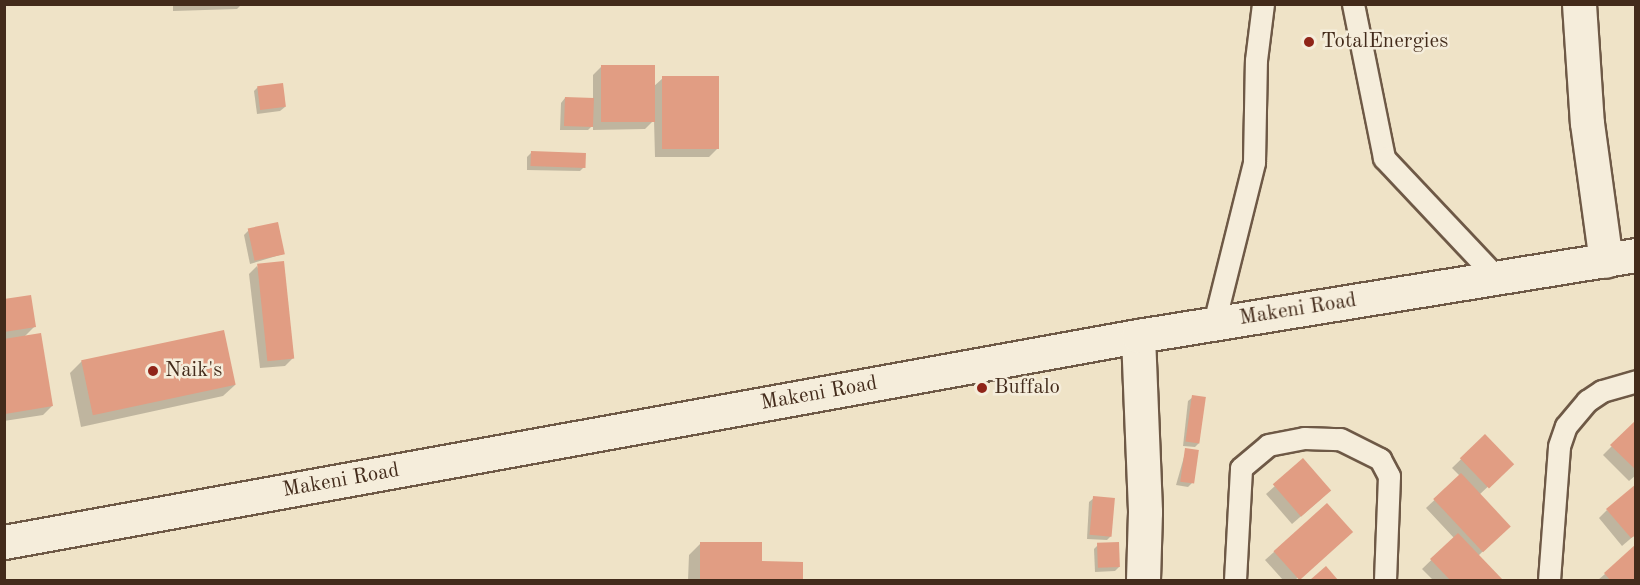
<!DOCTYPE html>
<html>
<head>
<meta charset="utf-8">
<style>
	body { margin:0 }
	#map { position:relative; width:1640px; height:585px; overflow:hidden; background:#efe3c7; font-family:"Old Standard TT",serif }
	div>[style] { position:absolute }
	.shadow>* { inset:0; background:#0003 }
	.building>* { inset:0; background:#e19d83; transform-origin:0 0 }
	.roads { filter:drop-shadow(2px 0 #6e5946) drop-shadow(-2px 0 #6e5946) drop-shadow(0 2px #6e5946) drop-shadow(0 -2px #6e5946) }
	.service>* { height:21px; margin:-10.5px; padding:0 10.5px; transform-origin:10.5px; border-radius:10.5px; background:#f5eddb }
	.minor>* { height:33px; margin:-16.5px; padding:0 16.5px; transform-origin:16.5px; border-radius:16.5px; background:#f5eddb }
	.secondary>* { height:33px; margin:-16.5px; padding:0 16.5px; transform-origin:16.5px; border-radius:16.5px; background:#f5eddb }
	.dots>* { width:16px; height:16px; translate:-50% -50%; box-sizing:border-box; border:3px solid #f5eddb; border-radius:50% }
	span { translate:-50% -50%; white-space:nowrap; text-align:center; line-height:1.15; -webkit-text-stroke:5px #f5eddb; paint-order:stroke }
	.poi-label { font-size:21px; color:#432b1b }
	.left { translate:0 -50%; text-align:left }
	.street-label { font-size:21px; color:#432b1b }
	.frame { position:absolute; inset:0; border:6px solid #432b1b; pointer-events:none }
</style>
</head>
<body>
<div id="map">
	<div class="shadow">
		<i style="clip-path:polygon(173px 4px,242px 4px,237px 9px,173px 11px)"></i>
		<i style="clip-path:polygon(601px 67px,653px 87px,663px 78px,718px 148px,709px 157px,655px 157px,654px 120px,645px 129px,593px 130px,593px 125px,588px 130px,560px 130px,561px 103px,565px 98px,593px 99px,593px 75px)"></i>
		<i style="clip-path:polygon(258px 87px,285px 107px,280px 111px,257px 114px,254px 91px)"></i>
		<i style="clip-path:polygon(531px 153px,584px 167px,580px 171px,527px 170px,527px 157px)"></i>
		<i style="clip-path:polygon(249px 230px,283px 254px,250px 264px,244px 235px)"></i>
		<i style="clip-path:polygon(257px 266px,294px 357px,285px 366px,260px 368px,249px 274px)"></i>
		<i style="clip-path:polygon(4px 301px,35px 326px,23px 338px,52px 406px,43px 415px,4px 421px)"></i>
		<i style="clip-path:polygon(82px 361px,235px 385px,223px 396px,81px 427px,70px 373px)"></i>
		<i style="clip-path:polygon(1193px 397px,1199px 443px,1195px 447px,1183px 446px,1188px 401px)"></i>
		<i style="clip-path:polygon(1636px 422px,1636px 475px,1629px 481px,1603px 455px)"></i>
		<i style="clip-path:polygon(1485px 436px,1512px 464px,1479px 495px,1509px 526px,1478px 556px,1501px 580px,1433px 580px,1422px 569px,1454px 538px,1426px 508px,1460px 476px,1452px 468px)"></i>
		<i style="clip-path:polygon(1186px 450px,1192px 483px,1188px 487px,1176px 485px)"></i>
		<i style="clip-path:polygon(1275px 486px,1321px 499px,1292px 524px,1266px 494px)"></i>
		<i style="clip-path:polygon(1094px 498px,1111px 536px,1107px 540px,1087px 539px,1089px 502px)"></i>
		<i style="clip-path:polygon(1327px 505px,1342px 540px,1295px 580px,1283px 580px,1265px 560px)"></i>
		<i style="clip-path:polygon(1607px 510px,1636px 534px,1622px 546px,1599px 518px)"></i>
		<i style="clip-path:polygon(701px 543px,760px 563px,801px 563px,801px 580px,688px 580px,689px 555px)"></i>
		<i style="clip-path:polygon(1098px 545px,1119px 567px,1115px 571px,1095px 572px,1094px 549px)"></i>
		<i style="clip-path:polygon(1636px 546px,1636px 580px,1598px 580px,1605px 574px)"></i>
	</div>
	<div class="building">
		<i style="left:601px;top:65px;width:54px;height:57px"></i>
		<i style="left:662px;top:76px;width:57px;height:73px"></i>
		<i style="left:283px;top:83px;width:24px;height:26px;rotate:83deg"></i>
		<i style="left:565px;top:97px;width:29px;height:29px;rotate:2deg"></i>
		<i style="left:531px;top:151px;width:55px;height:15px;rotate:2deg"></i>
		<i style="left:278px;top:222px;width:33px;height:31px;rotate:78deg"></i>
		<i style="left:284px;top:261px;width:98px;height:27px;rotate:84deg"></i>
		<i style="clip-path:polygon(31px 295px,36px 327px,4px 332px,4px 299px)"></i>
		<i style="left:224px;top:330px;width:56px;height:146px;rotate:78deg"></i>
		<i style="clip-path:polygon(41px 333px,53px 406px,5px 414px,4px 339px)"></i>
		<i style="left:1192px;top:395px;width:14px;height:47px;rotate:8deg"></i>
		<i style="clip-path:polygon(1636px 420px,1636px 470px,1610px 445px)"></i>
		<i style="left:1485px;top:434px;width:42px;height:35px;rotate:46deg"></i>
		<i style="left:1185px;top:448px;width:14px;height:34px;rotate:8deg"></i>
		<i style="left:1303px;top:458px;width:43px;height:40px;rotate:49deg"></i>
		<i style="left:1461px;top:473px;width:73px;height:38px;rotate:47deg"></i>
		<i style="clip-path:polygon(1636px 484px,1636px 535px,1631px 538px,1606px 509px)"></i>
		<i style="left:1093px;top:496px;width:22px;height:39px;rotate:5deg"></i>
		<i style="left:1327px;top:503px;width:39px;height:72px;rotate:48deg"></i>
		<i style="clip-path:polygon(1458px 533px,1503px 580px,1450px 580px,1430px 559px)"></i>
		<i style="clip-path:polygon(700px 542px,762px 542px,762px 561px,803px 562px,803px 580px,700px 580px)"></i>
		<i style="left:1119px;top:542px;width:25px;height:22px;rotate:88deg"></i>
		<i style="clip-path:polygon(1636px 544px,1636px 580px,1610px 580px,1604px 573px)"></i>
		<i style="clip-path:polygon(1326px 566px,1338px 580px,1310px 580px)"></i>
	</div>
	<div class="roads">
		<div class="service">
			<i style="left:1353px;top:4px;width:157px;rotate:78.6deg"></i>
			<i style="left:1384px;top:158px;width:165px;rotate:46.7deg"></i>
			<i style="left:1214px;top:323px;width:166px;rotate:-76deg"></i>
			<i style="left:1254px;top:162px;width:102px;rotate:-88.9deg"></i>
			<i style="left:1256px;top:60px;width:56px;rotate:-82.9deg"></i>
			<i style="left:1235px;top:580px;width:112px;rotate:-86.9deg"></i>
			<i style="left:1241px;top:468px;width:35px;rotate:-40deg"></i>
			<i style="left:1268px;top:445px;width:37px;rotate:-11deg"></i>
			<i style="left:1304px;top:438px;width:36px;rotate:2deg"></i>
			<i style="left:1340px;top:439px;width:45px;rotate:26.6deg"></i>
			<i style="left:1380px;top:459px;width:19px;rotate:62deg"></i>
			<i style="left:1389px;top:476px;width:104px;rotate:92.2deg"></i>
			<i style="left:1549px;top:580px;width:134px;rotate:-85.7deg"></i>
			<i style="left:1559px;top:446px;width:21px;rotate:-71deg"></i>
			<i style="left:1566px;top:426px;width:33px;rotate:-50deg"></i>
			<i style="left:1587px;top:401px;width:18px;rotate:-34deg"></i>
			<i style="left:1602px;top:391px;width:35px;rotate:-16deg"></i>
		</div>
		<div class="minor">
			<i style="left:1579px;top:4px;width:119px;rotate:86.2deg"></i>
			<i style="left:1587px;top:123px;width:139px;rotate:82.2deg"></i>
			<i style="left:1138px;top:336px;width:176px;rotate:87.7deg"></i>
			<i style="left:1145px;top:512px;width:68px;rotate:91.7deg"></i>
		</div>
		<div class="secondary">
			<i style="left:4px;top:542px;width:1153px;rotate:-10.3deg"></i>
			<i style="left:1138px;top:336px;width:505px;rotate:-9.24deg"></i>
		</div>
	</div>
	<div class="dots">
		<i style="left:1309px;top:42px;background:#8f2418"></i>
		<i style="left:153px;top:371px;background:#8f2418"></i>
		<i style="left:982px;top:388px;background:#8f2418"></i>
	</div>
	<div class="poi-label">
		<span class="left" style="left:1321px;top:42px">TotalEnergies</span>
		<span class="left" style="left:165px;top:371px">Naik's</span>
		<span class="left" style="left:994px;top:388px">Buffalo</span>
	</div>
	<div class="street-label">
		<span style="left:1298px;top:310px;rotate:-9deg">Makeni Road</span>
		<span style="left:819px;top:394px;rotate:-10deg">Makeni Road</span>
		<span style="left:341px;top:481px;rotate:-10deg">Makeni Road</span>
	</div>
	<div class="frame"></div>
</div>
</body>
</html>
